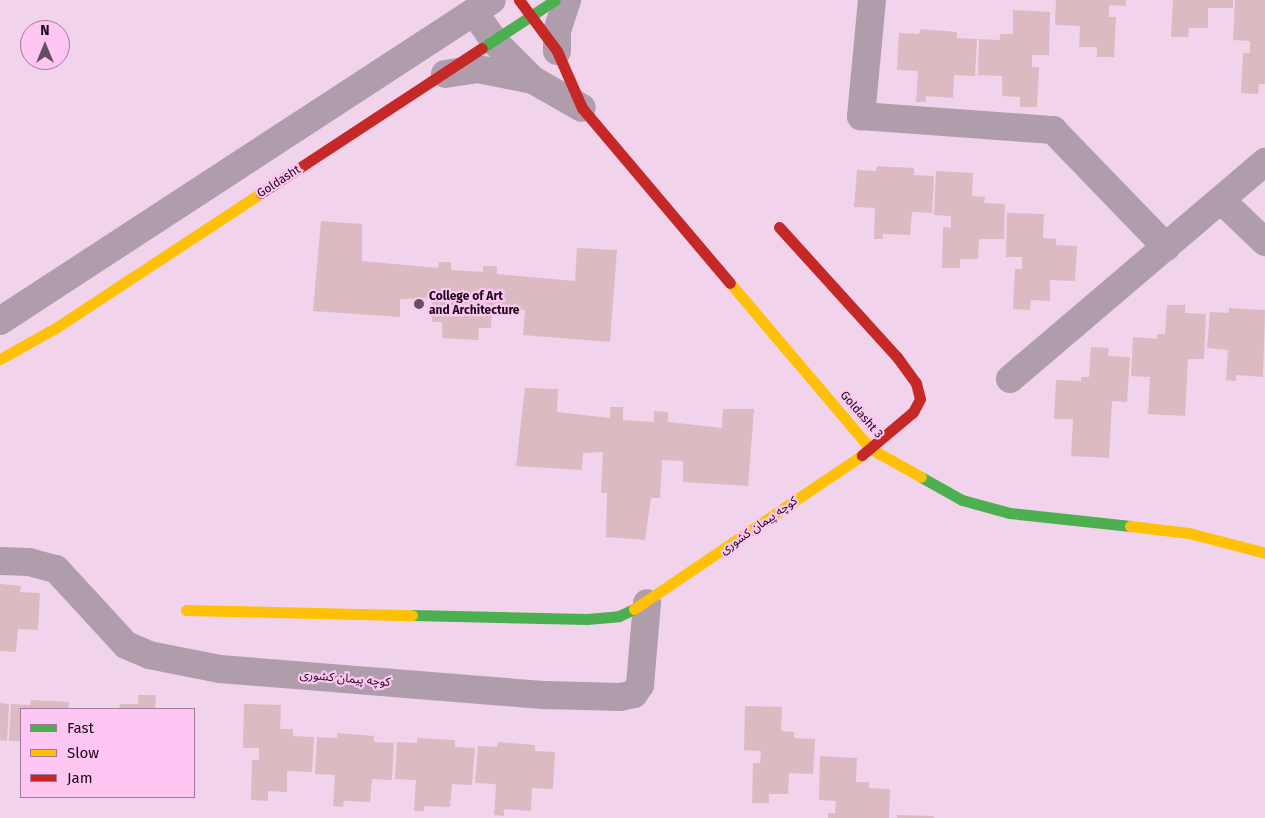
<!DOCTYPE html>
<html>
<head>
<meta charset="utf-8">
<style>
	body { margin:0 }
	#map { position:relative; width:1265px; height:818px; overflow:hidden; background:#f1d3eb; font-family:"Fira Sans","Noto Sans Arabic",sans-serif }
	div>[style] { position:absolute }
	.building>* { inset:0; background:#dcbac1 }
	.street>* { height:28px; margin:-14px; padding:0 14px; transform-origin:14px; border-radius:14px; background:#af9dab }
	.fast>* { height:11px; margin:-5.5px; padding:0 5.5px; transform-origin:5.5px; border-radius:5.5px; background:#4caf50 }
	.slow>* { height:11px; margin:-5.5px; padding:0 5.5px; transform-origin:5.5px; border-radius:5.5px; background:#ffc107 }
	.jam>* { height:11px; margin:-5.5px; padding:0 5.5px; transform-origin:5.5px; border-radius:5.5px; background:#c62828 }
	.dots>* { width:14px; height:14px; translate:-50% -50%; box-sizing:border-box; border:2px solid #fec6f3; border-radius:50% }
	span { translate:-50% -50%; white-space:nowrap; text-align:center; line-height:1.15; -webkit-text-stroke:4.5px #fec6f3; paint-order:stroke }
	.street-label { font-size:12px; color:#1a0717 }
	.poi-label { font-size:12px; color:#1a0717; font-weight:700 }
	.left { translate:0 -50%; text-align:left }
	.legend { position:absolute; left:20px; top:708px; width:175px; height:90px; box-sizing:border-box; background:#fec6f3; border:1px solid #a37a9b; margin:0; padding:6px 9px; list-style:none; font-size:15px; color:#1a0717 }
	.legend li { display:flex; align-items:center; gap:10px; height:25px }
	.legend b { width:25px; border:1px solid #a37a9b }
	.north { position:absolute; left:20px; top:20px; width:50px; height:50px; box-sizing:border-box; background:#fec6f3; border:1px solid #a37a9b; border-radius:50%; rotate:0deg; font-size:14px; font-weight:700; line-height:20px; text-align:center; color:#1a0717 }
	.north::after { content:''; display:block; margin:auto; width:18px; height:22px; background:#654e61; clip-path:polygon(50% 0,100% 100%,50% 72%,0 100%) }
</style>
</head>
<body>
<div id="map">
	<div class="building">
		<i style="clip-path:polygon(1056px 0,1126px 0,1126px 6px,1109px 5px,1109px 17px,1116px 17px,1114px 57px,1097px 57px,1097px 47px,1079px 47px,1080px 26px,1055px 25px)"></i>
		<i style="clip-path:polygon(1173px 0,1233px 0,1233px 8px,1208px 8px,1208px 28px,1189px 28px,1188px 37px,1171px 37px)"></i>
		<i style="clip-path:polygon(1235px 0,1265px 0,1265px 84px,1259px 84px,1258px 94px,1241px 93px,1243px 53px,1250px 53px,1250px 41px,1233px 40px)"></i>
		<i style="clip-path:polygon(1013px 10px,1050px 12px,1049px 55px,1032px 55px,1032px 67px,1039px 67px,1037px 107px,1020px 107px,1020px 97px,1002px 96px,1002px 76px,978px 75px,979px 39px,1000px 40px,1000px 34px,1013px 34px)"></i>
		<i style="clip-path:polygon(920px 29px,957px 32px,957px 38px,977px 39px,975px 76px,954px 75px,953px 98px,926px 96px,926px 102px,916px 102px,918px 71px,897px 70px,899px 33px,919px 34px)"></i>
		<i style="clip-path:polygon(877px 166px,914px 168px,914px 175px,934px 176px,932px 213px,912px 212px,910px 235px,883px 234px,883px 239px,874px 239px,875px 208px,854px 207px,857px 170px,876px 171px)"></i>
		<i style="clip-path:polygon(936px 171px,973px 173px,972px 196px,985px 197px,984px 203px,1005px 204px,1004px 239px,979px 239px,978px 259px,960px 259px,960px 268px,942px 268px,943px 227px,951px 228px,951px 216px,934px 215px)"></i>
		<i style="clip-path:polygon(1007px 213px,1044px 214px,1043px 238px,1056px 239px,1056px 245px,1077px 246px,1075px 281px,1050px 280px,1050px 301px,1031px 300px,1030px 310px,1013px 309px,1015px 269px,1022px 269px,1022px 257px,1006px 257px)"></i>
		<i style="clip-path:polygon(321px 221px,362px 224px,362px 261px,438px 268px,439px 262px,451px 262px,451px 270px,483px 272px,483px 266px,497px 266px,497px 274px,575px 281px,577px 248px,617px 250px,610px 342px,523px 335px,525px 310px,492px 309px,491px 328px,479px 328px,478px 340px,442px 338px,442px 322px,432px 322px,432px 298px,400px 299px,400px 317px,313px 311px)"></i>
		<i style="clip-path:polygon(1167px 305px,1185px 305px,1185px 313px,1206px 314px,1204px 359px,1188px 359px,1185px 416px,1148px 414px,1150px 377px,1131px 376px,1133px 337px,1157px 339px,1157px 334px,1165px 334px)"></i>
		<i style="clip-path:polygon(1229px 308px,1265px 310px,1263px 377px,1236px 375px,1236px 381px,1226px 380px,1228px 350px,1207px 348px,1210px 312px,1229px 313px)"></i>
		<i style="clip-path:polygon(1091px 347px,1109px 348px,1108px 356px,1130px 357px,1127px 402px,1112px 401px,1109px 458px,1071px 456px,1073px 419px,1054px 419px,1056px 380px,1081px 381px,1081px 377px,1089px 377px)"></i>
		<i style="clip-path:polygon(525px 388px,558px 389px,557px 412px,610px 418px,610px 407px,623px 407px,623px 420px,654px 422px,654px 411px,668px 412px,668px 422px,722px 428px,723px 409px,754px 409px,748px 486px,683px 482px,683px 461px,662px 460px,660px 498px,651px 498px,645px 540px,606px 537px,607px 493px,601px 493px,603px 452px,583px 453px,582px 470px,516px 466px)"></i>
		<i style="clip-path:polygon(0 584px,21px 586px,20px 592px,40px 593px,38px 630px,18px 629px,16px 652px,0 651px)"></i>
		<i style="clip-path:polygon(138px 695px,156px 695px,155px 709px,119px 709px,120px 704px,138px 704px)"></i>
		<i style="clip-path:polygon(31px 700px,69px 702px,68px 709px,21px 709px,21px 741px,9px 741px,11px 704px,30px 705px)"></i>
		<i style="clip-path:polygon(0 703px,9px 704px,7px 741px,0 740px)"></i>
		<i style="clip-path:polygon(244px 704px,281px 705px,280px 729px,293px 729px,293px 736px,314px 737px,312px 772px,287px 771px,287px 792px,268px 791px,268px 801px,251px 800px,252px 760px,259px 760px,259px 748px,243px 748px)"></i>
		<i style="clip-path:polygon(745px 706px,782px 707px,781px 731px,794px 732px,794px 738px,815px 739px,813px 774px,789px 773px,788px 794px,769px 794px,769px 803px,752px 803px,753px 763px,760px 763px,761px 751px,744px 750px)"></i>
		<i style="clip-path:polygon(337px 733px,374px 736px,374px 742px,394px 743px,392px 780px,372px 779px,370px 802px,344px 801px,343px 807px,333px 806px,335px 775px,315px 774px,317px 737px,337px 738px)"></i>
		<i style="clip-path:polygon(417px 738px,455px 740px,455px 747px,475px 748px,472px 785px,452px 784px,450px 807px,424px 806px,424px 811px,414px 811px,416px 780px,395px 779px,397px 742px,417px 743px)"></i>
		<i style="clip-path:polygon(498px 742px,535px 745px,535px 751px,555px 752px,553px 789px,532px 788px,531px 811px,504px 809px,504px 816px,494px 815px,496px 784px,475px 783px,478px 746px,497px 747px)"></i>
		<i style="clip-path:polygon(820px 756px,857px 758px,856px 782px,869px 782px,869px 788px,890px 789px,889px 818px,828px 818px,828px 813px,835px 813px,836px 801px,819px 800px)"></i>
		<i style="clip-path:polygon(897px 815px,934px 816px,934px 818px,897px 818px)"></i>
	</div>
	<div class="street">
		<i style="left:872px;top:0;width:117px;rotate:95.4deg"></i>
		<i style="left:861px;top:116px;width:193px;rotate:4.2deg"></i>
		<i style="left:1053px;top:130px;width:163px;rotate:46deg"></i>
		<i style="left:474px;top:12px;width:37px;rotate:55deg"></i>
		<i style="left:495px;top:42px;width:54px;rotate:45deg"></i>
		<i style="left:533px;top:80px;width:56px;rotate:29.7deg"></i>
		<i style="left:557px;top:51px;width:20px;rotate:-90deg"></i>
		<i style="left:557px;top:31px;width:33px;rotate:-72deg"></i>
		<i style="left:445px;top:74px;width:33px;rotate:-9deg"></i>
		<i style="left:478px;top:69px;width:56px;rotate:11.3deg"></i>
		<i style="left:1221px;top:200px;width:61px;rotate:43.7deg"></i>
		<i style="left:0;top:321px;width:587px;rotate:-33.12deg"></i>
		<i style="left:1010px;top:379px;width:335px;rotate:-40.4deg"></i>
		<i style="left:0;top:561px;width:29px;rotate:2deg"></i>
		<i style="left:29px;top:562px;width:28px;rotate:15deg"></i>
		<i style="left:56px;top:569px;width:103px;rotate:47.4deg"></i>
		<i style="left:126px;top:645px;width:25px;rotate:23deg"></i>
		<i style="left:149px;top:655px;width:72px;rotate:11.2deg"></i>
		<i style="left:220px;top:669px;width:327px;rotate:4.6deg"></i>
		<i style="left:546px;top:695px;width:74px;rotate:1.5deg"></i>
		<i style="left:620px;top:697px;width:14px;rotate:-12deg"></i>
		<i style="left:634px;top:694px;width:11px;rotate:-56deg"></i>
		<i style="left:640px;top:685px;width:82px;rotate:-85.1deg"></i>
	</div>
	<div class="fast">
		<i style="left:482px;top:48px;width:87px;rotate:-33.3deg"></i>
		<i style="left:921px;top:477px;width:47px;rotate:29.3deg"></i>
		<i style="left:962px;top:500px;width:50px;rotate:15.2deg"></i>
		<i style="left:1010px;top:513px;width:121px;rotate:6.2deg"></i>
		<i style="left:412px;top:615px;width:175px;rotate:1.3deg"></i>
		<i style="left:587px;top:619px;width:32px;rotate:-5deg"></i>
		<i style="left:619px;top:616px;width:17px;rotate:-25deg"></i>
	</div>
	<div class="slow">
		<i style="left:730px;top:283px;width:218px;rotate:49.7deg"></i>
		<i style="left:871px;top:449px;width:57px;rotate:29.2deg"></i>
		<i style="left:0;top:359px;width:65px;rotate:-29.3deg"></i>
		<i style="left:57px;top:327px;width:244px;rotate:-33.3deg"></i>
		<i style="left:1130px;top:526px;width:59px;rotate:6.8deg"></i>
		<i style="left:1189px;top:533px;width:79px;rotate:14.7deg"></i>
		<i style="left:634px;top:609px;width:275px;rotate:-34deg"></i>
		<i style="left:186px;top:610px;width:226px;rotate:1.3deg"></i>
	</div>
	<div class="jam">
		<i style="left:519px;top:0;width:64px;rotate:53.3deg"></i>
		<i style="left:557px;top:51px;width:62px;rotate:66.3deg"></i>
		<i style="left:582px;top:108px;width:229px;rotate:49.8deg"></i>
		<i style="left:261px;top:193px;width:264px;rotate:-33.3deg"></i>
		<i style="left:779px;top:227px;width:176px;rotate:47.8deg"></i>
		<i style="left:897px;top:357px;width:32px;rotate:54deg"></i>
		<i style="left:916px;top:383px;width:16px;rotate:76deg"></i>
		<i style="left:920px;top:399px;width:15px;rotate:118deg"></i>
		<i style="left:913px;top:412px;width:67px;rotate:139.9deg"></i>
	</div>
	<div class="dots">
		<i style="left:419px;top:304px;background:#654e61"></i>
	</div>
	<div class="street-label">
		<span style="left:279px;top:182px;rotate:-33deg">Goldasht</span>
		<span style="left:861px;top:415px;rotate:49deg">Goldasht 3</span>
		<span style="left:759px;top:526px;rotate:-35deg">کوچه پیمان کشوری</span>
		<span style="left:345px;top:679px;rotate:5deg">کوچه پیمان کشوری</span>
	</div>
	<div class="poi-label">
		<span class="left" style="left:429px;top:304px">College of Art<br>and Architecture</span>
	</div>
	<ul class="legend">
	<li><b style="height:6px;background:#4caf50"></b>Fast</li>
	<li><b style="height:6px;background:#ffc107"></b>Slow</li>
	<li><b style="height:6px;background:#c62828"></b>Jam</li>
	</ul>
	<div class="north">N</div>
</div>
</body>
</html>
